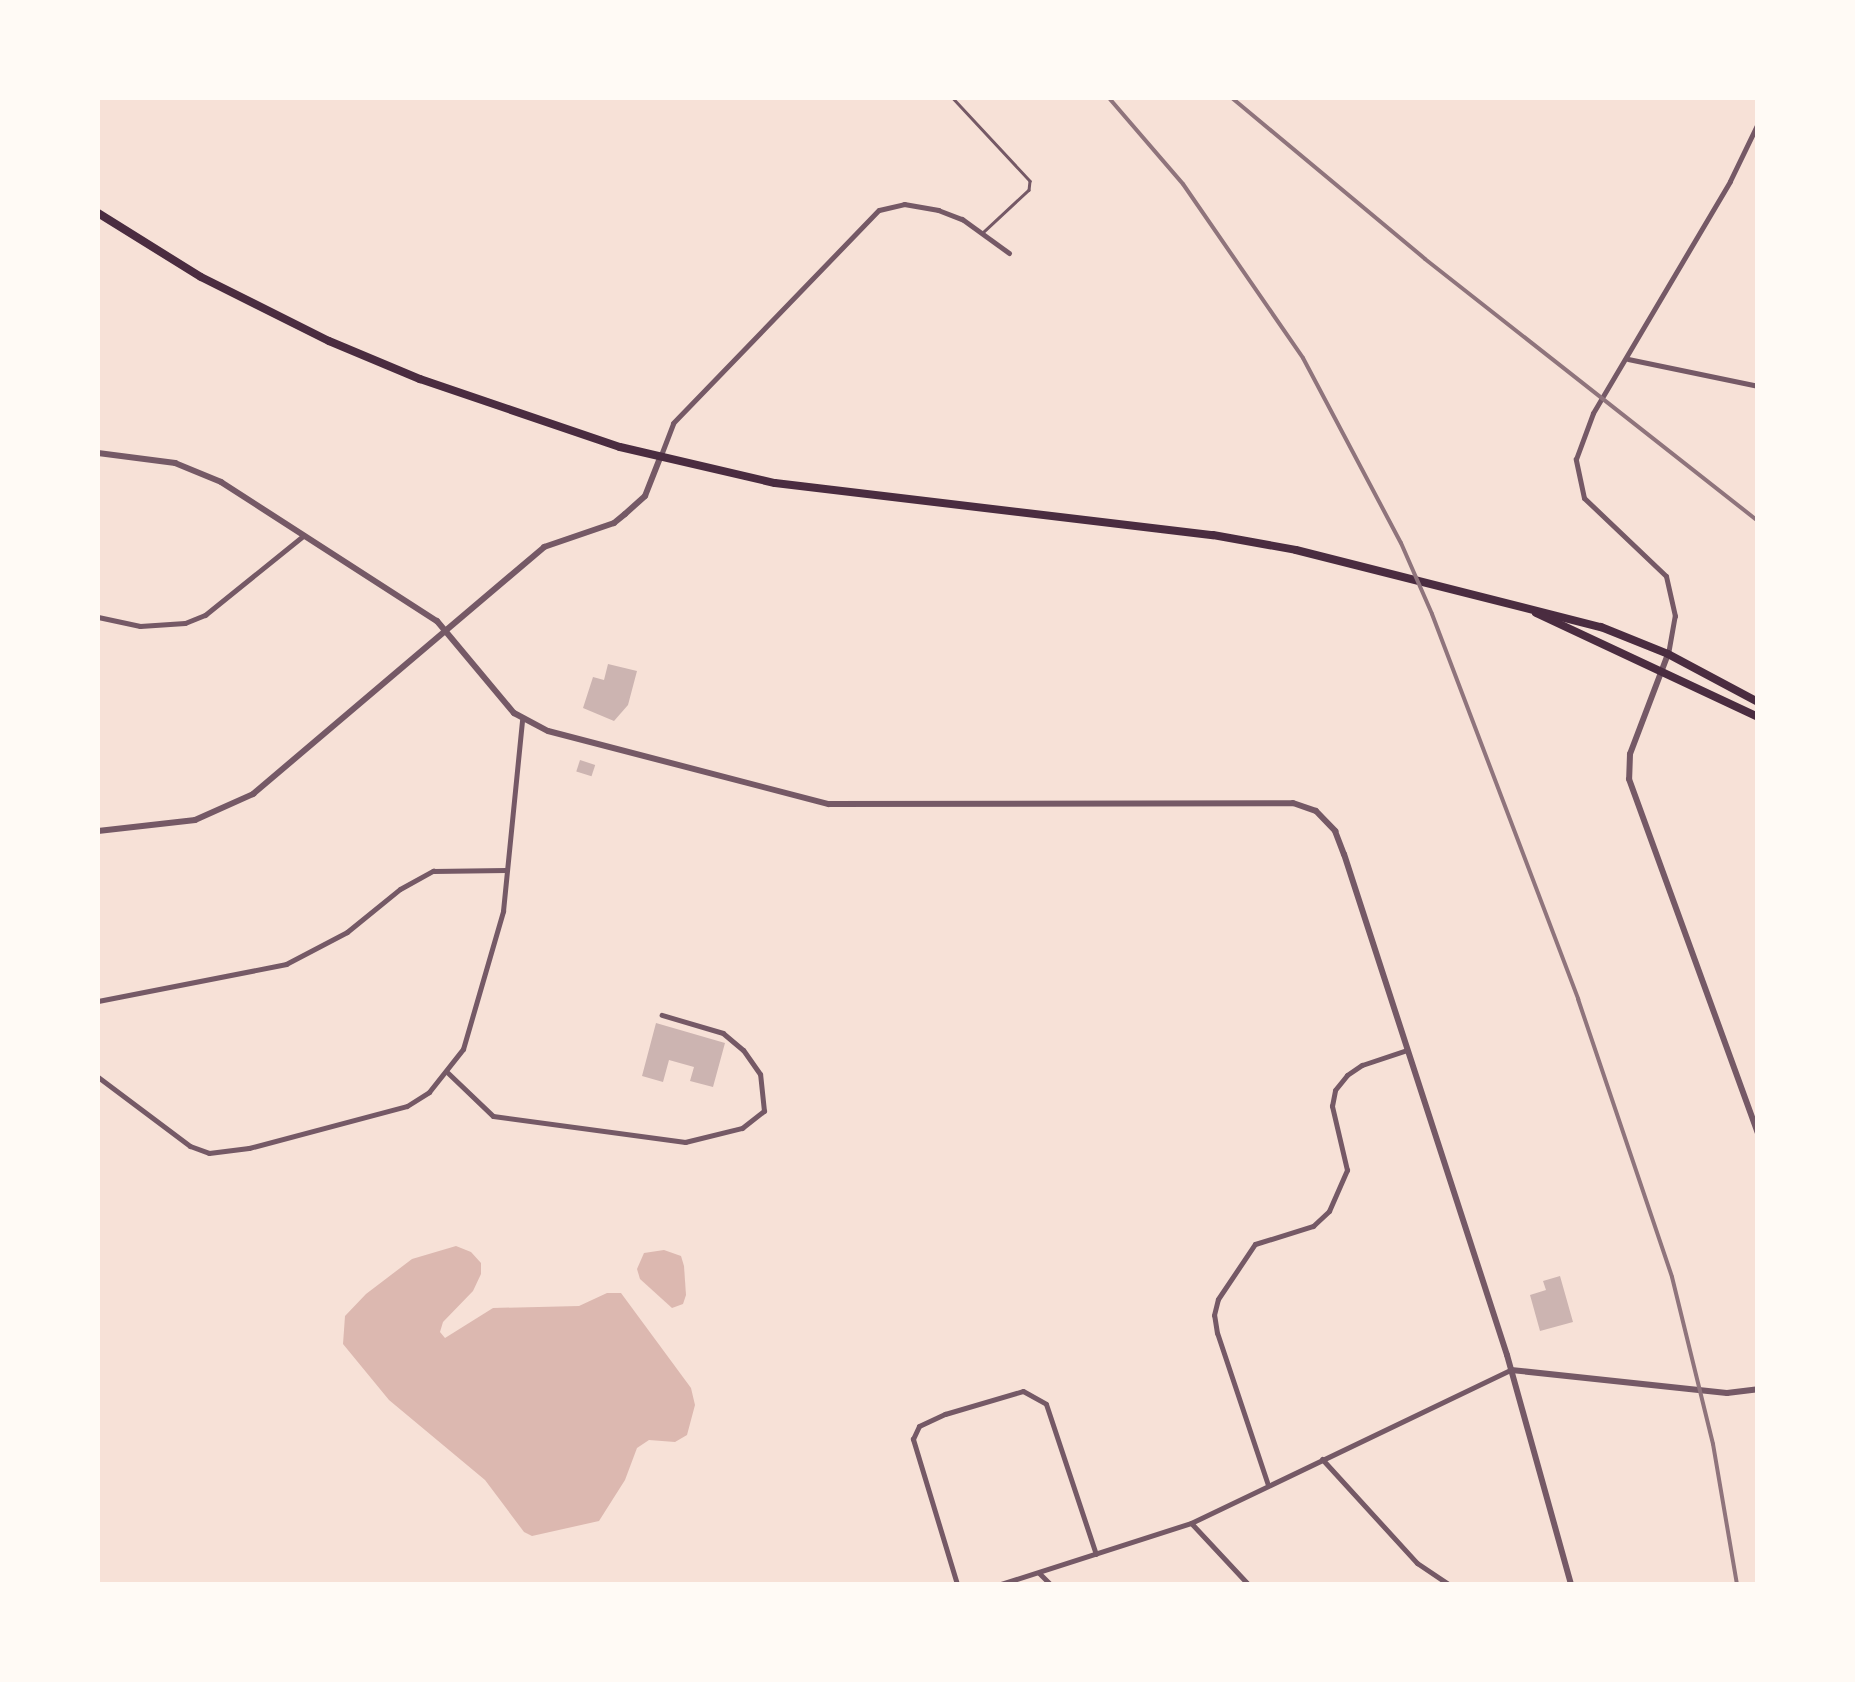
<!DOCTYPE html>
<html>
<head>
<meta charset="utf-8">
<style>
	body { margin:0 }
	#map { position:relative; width:1855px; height:1682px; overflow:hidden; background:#f7e1d7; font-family:"IBM Plex Sans",sans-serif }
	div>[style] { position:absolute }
	.water>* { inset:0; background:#dcb8b0 }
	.building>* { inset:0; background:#ccb4b1; transform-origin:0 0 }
	.service>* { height:2.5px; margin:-1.25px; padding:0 1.25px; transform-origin:1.25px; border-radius:1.25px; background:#755966 }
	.minor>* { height:5px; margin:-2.5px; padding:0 2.5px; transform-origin:2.5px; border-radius:2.5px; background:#755966 }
	.tertiary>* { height:6px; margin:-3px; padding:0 3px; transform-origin:3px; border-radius:3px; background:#755966 }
	.secondary>* { height:8px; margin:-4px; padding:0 4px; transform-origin:4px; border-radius:4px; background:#4a2c40 }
	.rail>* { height:4px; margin:-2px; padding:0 2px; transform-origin:2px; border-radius:2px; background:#8f747c }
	span { translate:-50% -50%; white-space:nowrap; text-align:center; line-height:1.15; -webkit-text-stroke:8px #fffaf5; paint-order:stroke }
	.frame { position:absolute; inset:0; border:100px solid #fffaf5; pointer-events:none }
</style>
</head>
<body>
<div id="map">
	<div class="water">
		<i style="clip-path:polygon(456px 1246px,471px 1252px,481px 1263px,481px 1274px,473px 1291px,443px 1322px,440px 1332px,445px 1338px,493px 1308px,579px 1306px,607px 1293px,621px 1293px,691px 1388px,695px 1405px,687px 1435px,675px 1442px,649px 1440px,637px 1448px,625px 1480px,599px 1521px,532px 1536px,524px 1532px,485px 1480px,389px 1400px,343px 1344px,345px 1316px,366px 1294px,412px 1259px)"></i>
		<i style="clip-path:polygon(664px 1250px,681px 1256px,684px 1266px,686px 1295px,683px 1304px,672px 1308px,640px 1279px,637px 1269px,644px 1253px)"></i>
	</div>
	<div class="building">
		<i style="clip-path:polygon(608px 664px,637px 671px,628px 705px,614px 721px,583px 708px,593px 677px,604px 680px)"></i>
		<i style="left:580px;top:760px;width:16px;height:12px;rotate:18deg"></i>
		<i style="clip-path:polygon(656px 1023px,725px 1043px,713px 1087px,690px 1081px,694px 1067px,669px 1060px,663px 1082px,642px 1076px)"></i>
		<i style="clip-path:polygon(1560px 1276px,1573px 1322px,1540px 1331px,1530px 1295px,1546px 1290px,1543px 1281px)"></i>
	</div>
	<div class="service">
		<i style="left:953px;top:98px;width:113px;rotate:47.1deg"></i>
		<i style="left:1030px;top:181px;width:9px;rotate:96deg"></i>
		<i style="left:1029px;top:190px;width:62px;rotate:137deg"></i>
	</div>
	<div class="minor">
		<i style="left:1628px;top:359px;width:133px;rotate:11.7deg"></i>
		<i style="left:661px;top:455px;width:34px;rotate:-69deg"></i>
		<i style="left:673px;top:423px;width:296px;rotate:-46deg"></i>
		<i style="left:879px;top:210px;width:26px;rotate:-13deg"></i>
		<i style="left:904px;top:204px;width:35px;rotate:10deg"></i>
		<i style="left:938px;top:210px;width:26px;rotate:21deg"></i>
		<i style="left:962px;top:219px;width:58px;rotate:35.9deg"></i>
		<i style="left:98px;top:617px;width:43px;rotate:12.1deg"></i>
		<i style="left:140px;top:626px;width:45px;rotate:-3.8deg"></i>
		<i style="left:185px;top:623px;width:22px;rotate:-22deg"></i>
		<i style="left:205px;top:615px;width:127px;rotate:-38.9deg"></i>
		<i style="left:1668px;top:654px;width:39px;rotate:-80deg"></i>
		<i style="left:1675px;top:616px;width:41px;rotate:-102.7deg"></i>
		<i style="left:1666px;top:576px;width:113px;rotate:-136.4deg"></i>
		<i style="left:1584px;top:498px;width:40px;rotate:-102deg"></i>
		<i style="left:1576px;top:459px;width:49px;rotate:-69.7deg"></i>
		<i style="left:1593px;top:413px;width:269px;rotate:-59.4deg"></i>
		<i style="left:1730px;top:181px;width:64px;rotate:-64.2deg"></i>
		<i style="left:98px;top:1001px;width:192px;rotate:-11.1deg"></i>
		<i style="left:286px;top:964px;width:69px;rotate:-27.7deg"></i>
		<i style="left:347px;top:932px;width:68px;rotate:-39.1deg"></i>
		<i style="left:400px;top:889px;width:38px;rotate:-29deg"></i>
		<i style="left:433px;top:871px;width:73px;rotate:-0.8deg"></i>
		<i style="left:448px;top:1073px;width:62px;rotate:43.7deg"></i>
		<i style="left:493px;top:1116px;width:194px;rotate:7.7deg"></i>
		<i style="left:685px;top:1142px;width:59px;rotate:-13.8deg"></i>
		<i style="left:742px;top:1128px;width:28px;rotate:-38deg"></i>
		<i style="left:764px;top:1111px;width:37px;rotate:-96deg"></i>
		<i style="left:760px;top:1074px;width:29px;rotate:-125deg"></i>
		<i style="left:743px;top:1050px;width:26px;rotate:-140deg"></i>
		<i style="left:723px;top:1033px;width:64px;rotate:-163.6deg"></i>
		<i style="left:98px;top:1077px;width:115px;rotate:36.9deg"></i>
		<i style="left:190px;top:1146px;width:20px;rotate:20deg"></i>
		<i style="left:209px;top:1153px;width:40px;rotate:-7.1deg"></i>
		<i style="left:249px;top:1148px;width:163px;rotate:-14.9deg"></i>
		<i style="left:407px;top:1106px;width:26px;rotate:-32deg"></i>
		<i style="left:429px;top:1092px;width:55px;rotate:-51.7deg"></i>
		<i style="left:463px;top:1049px;width:144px;rotate:-73.8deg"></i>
		<i style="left:503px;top:911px;width:192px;rotate:-84.3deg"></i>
		<i style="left:1322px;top:1459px;width:141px;rotate:47.6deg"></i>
		<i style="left:1417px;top:1563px;width:37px;rotate:34deg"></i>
		<i style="left:1268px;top:1485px;width:160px;rotate:-108.5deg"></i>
		<i style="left:1217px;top:1333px;width:18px;rotate:-99deg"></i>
		<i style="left:1214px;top:1315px;width:16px;rotate:-76deg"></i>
		<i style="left:1218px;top:1299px;width:66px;rotate:-56.1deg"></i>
		<i style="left:1255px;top:1244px;width:61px;rotate:-17.2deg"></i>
		<i style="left:1313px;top:1226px;width:22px;rotate:-43deg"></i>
		<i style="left:1329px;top:1211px;width:45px;rotate:-66.3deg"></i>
		<i style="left:1347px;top:1170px;width:66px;rotate:-103.2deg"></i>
		<i style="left:1332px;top:1106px;width:16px;rotate:-79deg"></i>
		<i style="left:1335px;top:1090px;width:19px;rotate:-51deg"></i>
		<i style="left:1347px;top:1075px;width:18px;rotate:-34deg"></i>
		<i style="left:1362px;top:1065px;width:47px;rotate:-18.4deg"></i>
		<i style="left:1192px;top:1524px;width:82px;rotate:47deg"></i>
		<i style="left:1039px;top:1573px;width:16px;rotate:45deg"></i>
		<i style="left:957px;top:1584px;width:152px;rotate:-106.9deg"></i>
		<i style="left:913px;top:1439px;width:14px;rotate:-65deg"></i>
		<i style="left:919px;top:1426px;width:29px;rotate:-25deg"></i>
		<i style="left:945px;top:1414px;width:81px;rotate:-16.4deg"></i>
		<i style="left:1023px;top:1391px;width:26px;rotate:29deg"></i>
		<i style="left:1046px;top:1404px;width:158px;rotate:71.6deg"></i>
		<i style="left:1001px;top:1584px;width:200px;rotate:-17.8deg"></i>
		<i style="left:1191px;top:1523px;width:355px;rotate:-25.6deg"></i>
	</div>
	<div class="tertiary">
		<i style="left:98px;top:453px;width:78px;rotate:7.4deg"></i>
		<i style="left:175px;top:463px;width:50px;rotate:22.4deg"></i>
		<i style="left:221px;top:482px;width:257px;rotate:32.8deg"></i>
		<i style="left:437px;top:621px;width:120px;rotate:50.1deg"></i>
		<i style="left:514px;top:713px;width:38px;rotate:28deg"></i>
		<i style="left:548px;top:731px;width:290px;rotate:14.6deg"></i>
		<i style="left:829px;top:804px;width:464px;rotate:-0.1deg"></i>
		<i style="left:1293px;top:803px;width:24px;rotate:19deg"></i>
		<i style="left:1316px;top:811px;width:28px;rotate:46deg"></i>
		<i style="left:1335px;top:831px;width:25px;rotate:69deg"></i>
		<i style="left:1344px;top:854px;width:527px;rotate:71.98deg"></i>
		<i style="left:1507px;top:1355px;width:238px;rotate:74.4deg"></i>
		<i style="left:1668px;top:654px;width:107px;rotate:110.8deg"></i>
		<i style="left:1630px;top:754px;width:25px;rotate:92deg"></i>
		<i style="left:1629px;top:779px;width:378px;rotate:70deg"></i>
		<i style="left:98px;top:831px;width:98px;rotate:-6.5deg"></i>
		<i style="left:195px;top:820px;width:64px;rotate:-24.1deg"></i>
		<i style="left:253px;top:794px;width:382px;rotate:-40.3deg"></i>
		<i style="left:544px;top:547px;width:74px;rotate:-18.9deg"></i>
		<i style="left:614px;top:523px;width:14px;rotate:-39deg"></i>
		<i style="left:625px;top:514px;width:27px;rotate:-42deg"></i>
		<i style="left:645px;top:496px;width:41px;rotate:-68.5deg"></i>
		<i style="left:1511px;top:1370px;width:217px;rotate:6.1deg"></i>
		<i style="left:1727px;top:1393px;width:31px;rotate:-7deg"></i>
	</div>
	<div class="secondary">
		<i style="left:98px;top:213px;width:121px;rotate:31.9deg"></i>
		<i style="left:201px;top:277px;width:143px;rotate:26.6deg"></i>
		<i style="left:329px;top:341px;width:99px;rotate:22.7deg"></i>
		<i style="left:420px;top:379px;width:211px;rotate:18.8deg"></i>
		<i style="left:620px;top:447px;width:159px;rotate:13.1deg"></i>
		<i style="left:775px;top:483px;width:441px;rotate:6.8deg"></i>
		<i style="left:1213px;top:535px;width:84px;rotate:10.2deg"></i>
		<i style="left:1296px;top:550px;width:315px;rotate:14.2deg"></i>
		<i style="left:1601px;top:627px;width:72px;rotate:21.9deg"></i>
		<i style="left:1668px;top:654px;width:102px;rotate:28.1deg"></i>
		<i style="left:1536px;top:613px;width:245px;rotate:25.1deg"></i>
	</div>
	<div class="rail">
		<i style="left:1109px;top:98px;width:113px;rotate:49.3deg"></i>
		<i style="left:1183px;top:184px;width:211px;rotate:55.4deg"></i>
		<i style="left:1303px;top:358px;width:209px;rotate:62.1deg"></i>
		<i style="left:1401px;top:543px;width:77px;rotate:66.4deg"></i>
		<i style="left:1432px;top:614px;width:412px;rotate:69.2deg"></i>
		<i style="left:1578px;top:999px;width:293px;rotate:71.3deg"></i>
		<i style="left:1672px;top:1277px;width:172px;rotate:76.2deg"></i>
		<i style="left:1713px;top:1444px;width:142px;rotate:80.3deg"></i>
		<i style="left:1232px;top:98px;width:251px;rotate:39.8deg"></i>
		<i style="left:1425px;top:259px;width:424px;rotate:38.2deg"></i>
	</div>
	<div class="frame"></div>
</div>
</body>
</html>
